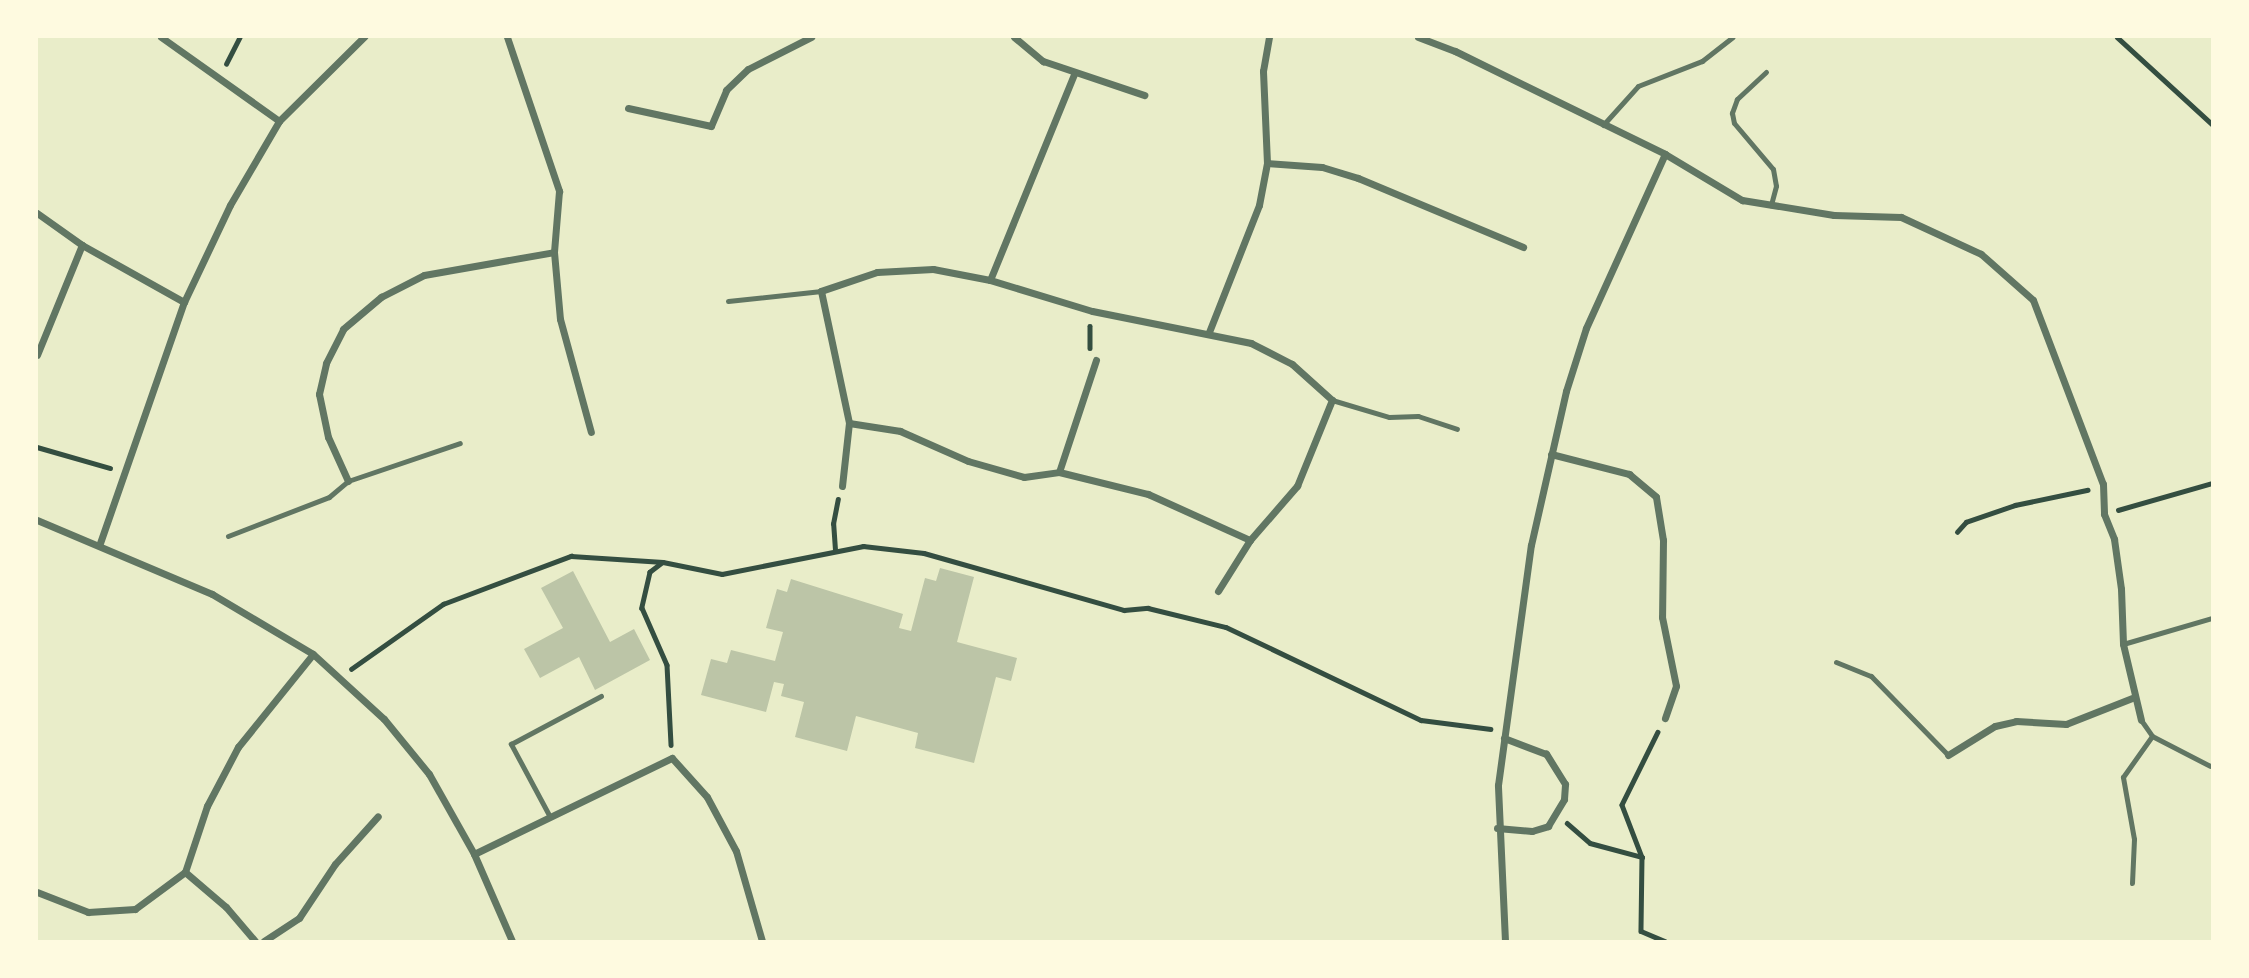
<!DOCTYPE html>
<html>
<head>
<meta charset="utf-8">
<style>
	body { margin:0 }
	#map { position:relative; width:2249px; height:978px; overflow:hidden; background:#e9edc9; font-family:Montserrat,sans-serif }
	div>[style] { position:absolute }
	.building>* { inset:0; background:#bcc5a7 }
	.path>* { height:4.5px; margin:-2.25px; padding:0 2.25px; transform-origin:2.25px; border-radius:2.25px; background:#344e41 }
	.service>* { height:5px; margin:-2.5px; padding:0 2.5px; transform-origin:2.5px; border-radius:2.5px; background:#617663 }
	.minor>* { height:7px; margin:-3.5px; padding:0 3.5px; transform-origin:3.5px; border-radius:3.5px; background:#617663 }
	span { translate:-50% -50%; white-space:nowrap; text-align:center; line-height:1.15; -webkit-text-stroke:6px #fefae0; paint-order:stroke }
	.frame { position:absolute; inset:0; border:38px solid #fefae0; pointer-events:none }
</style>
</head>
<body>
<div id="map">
	<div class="building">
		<i style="clip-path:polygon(940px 568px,974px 577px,957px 642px,1017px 658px,1011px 681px,996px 677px,974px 763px,915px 748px,918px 733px,856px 716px,847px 751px,795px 737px,804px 702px,781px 696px,784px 684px,774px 682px,766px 712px,701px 695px,711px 659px,727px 663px,731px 650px,775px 661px,783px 632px,766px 628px,777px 589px,787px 592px,791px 579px,903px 614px,899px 628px,911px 631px,925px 578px,936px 581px)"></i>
		<i style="clip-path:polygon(573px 571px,610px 642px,634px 629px,650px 660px,595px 690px,579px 657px,540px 678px,524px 649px,563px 628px,541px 588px)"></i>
	</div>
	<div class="path">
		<i style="left:2117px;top:37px;width:129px;rotate:42.5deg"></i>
		<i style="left:226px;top:64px;width:30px;rotate:-63deg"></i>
		<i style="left:1090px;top:326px;width:22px;rotate:90deg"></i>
		<i style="left:37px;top:447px;width:76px;rotate:16deg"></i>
		<i style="left:2118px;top:510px;width:98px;rotate:-16deg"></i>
		<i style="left:1957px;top:532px;width:13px;rotate:-48deg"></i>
		<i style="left:1966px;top:522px;width:52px;rotate:-19.1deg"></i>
		<i style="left:2015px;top:505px;width:74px;rotate:-11.8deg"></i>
		<i style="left:835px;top:550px;width:26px;rotate:-94deg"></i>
		<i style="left:833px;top:524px;width:25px;rotate:-79deg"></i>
		<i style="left:662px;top:563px;width:15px;rotate:143deg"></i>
		<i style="left:650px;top:572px;width:37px;rotate:103deg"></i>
		<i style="left:642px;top:608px;width:62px;rotate:66.3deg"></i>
		<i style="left:667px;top:665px;width:80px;rotate:87.1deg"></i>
		<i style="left:351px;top:669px;width:113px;rotate:-35.2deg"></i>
		<i style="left:443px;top:604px;width:137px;rotate:-20.6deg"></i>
		<i style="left:571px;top:556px;width:92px;rotate:3.7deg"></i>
		<i style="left:663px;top:562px;width:60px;rotate:11.5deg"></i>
		<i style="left:722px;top:574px;width:144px;rotate:-11.2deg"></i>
		<i style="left:863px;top:546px;width:61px;rotate:6.5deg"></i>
		<i style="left:924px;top:553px;width:208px;rotate:15.9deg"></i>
		<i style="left:1124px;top:610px;width:24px;rotate:-5deg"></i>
		<i style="left:1148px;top:608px;width:80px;rotate:13.7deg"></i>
		<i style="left:1226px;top:627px;width:216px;rotate:25.5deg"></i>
		<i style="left:1421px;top:720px;width:70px;rotate:7.4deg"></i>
		<i style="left:1658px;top:732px;width:81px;rotate:116.3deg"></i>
		<i style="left:1622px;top:805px;width:56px;rotate:69deg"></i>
		<i style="left:1642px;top:857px;width:74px;rotate:90.8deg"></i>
		<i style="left:1641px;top:931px;width:26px;rotate:23deg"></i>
		<i style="left:1567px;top:823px;width:30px;rotate:41deg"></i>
		<i style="left:1590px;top:843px;width:54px;rotate:15.1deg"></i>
	</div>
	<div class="service">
		<i style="left:1766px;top:72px;width:40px;rotate:137deg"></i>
		<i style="left:1737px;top:99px;width:15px;rotate:110deg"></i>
		<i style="left:1732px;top:113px;width:10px;rotate:79deg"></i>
		<i style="left:1734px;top:123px;width:60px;rotate:49.7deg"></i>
		<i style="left:1773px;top:169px;width:17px;rotate:80deg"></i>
		<i style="left:1776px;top:186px;width:20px;rotate:105deg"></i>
		<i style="left:1603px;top:125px;width:52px;rotate:-48.1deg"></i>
		<i style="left:1638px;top:86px;width:69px;rotate:-21.3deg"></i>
		<i style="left:1702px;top:61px;width:39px;rotate:-38deg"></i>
		<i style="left:728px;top:301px;width:94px;rotate:-6.1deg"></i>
		<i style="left:1332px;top:400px;width:59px;rotate:16.6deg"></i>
		<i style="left:1389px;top:417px;width:29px;rotate:-2deg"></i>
		<i style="left:1418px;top:416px;width:41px;rotate:18.4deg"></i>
		<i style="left:228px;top:536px;width:108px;rotate:-21.1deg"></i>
		<i style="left:329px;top:497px;width:25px;rotate:-40deg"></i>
		<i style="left:348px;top:481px;width:118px;rotate:-18.7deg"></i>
		<i style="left:2123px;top:644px;width:93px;rotate:-16.3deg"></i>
		<i style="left:1836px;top:662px;width:38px;rotate:22deg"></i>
		<i style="left:1871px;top:676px;width:110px;rotate:45.7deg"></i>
		<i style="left:2141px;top:720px;width:19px;rotate:55deg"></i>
		<i style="left:2152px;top:736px;width:65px;rotate:27.3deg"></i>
		<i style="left:549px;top:815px;width:81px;rotate:-118.2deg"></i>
		<i style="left:511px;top:744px;width:102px;rotate:-28.1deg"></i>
		<i style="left:2132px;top:883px;width:44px;rotate:-87.4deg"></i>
		<i style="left:2134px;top:839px;width:63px;rotate:-100.1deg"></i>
		<i style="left:2123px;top:777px;width:50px;rotate:-54.7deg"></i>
	</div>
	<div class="minor">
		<i style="left:161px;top:37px;width:145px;rotate:35.4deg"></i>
		<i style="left:507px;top:37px;width:163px;rotate:71.3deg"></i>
		<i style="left:559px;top:191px;width:61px;rotate:94.7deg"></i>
		<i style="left:554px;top:252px;width:67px;rotate:84.9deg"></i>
		<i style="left:560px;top:319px;width:117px;rotate:74.7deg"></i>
		<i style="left:1014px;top:37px;width:38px;rotate:40deg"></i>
		<i style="left:1043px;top:61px;width:107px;rotate:18.6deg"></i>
		<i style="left:1418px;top:37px;width:40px;rotate:21deg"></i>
		<i style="left:1455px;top:51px;width:234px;rotate:26.1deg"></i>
		<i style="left:1665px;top:154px;width:90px;rotate:30.9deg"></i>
		<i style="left:1742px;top:200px;width:93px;rotate:9.3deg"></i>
		<i style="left:1834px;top:215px;width:67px;rotate:1.7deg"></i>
		<i style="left:1901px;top:217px;width:88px;rotate:24.8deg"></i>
		<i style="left:1981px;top:254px;width:69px;rotate:41.5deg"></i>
		<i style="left:2033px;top:300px;width:197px;rotate:69.2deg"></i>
		<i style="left:2103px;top:484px;width:30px;rotate:88deg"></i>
		<i style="left:2104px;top:514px;width:27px;rotate:68deg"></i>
		<i style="left:2114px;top:539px;width:50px;rotate:82deg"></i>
		<i style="left:2121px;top:589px;width:55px;rotate:87.9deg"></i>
		<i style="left:2123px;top:644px;width:78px;rotate:76.7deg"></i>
		<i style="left:628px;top:108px;width:85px;rotate:12.2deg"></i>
		<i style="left:711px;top:126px;width:39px;rotate:-67deg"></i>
		<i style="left:726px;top:90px;width:30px;rotate:-44deg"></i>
		<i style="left:748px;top:69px;width:71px;rotate:-26.9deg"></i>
		<i style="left:1267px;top:163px;width:55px;rotate:4.2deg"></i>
		<i style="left:1322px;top:167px;width:38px;rotate:17deg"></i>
		<i style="left:1358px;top:178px;width:179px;rotate:22.7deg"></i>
		<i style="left:37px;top:213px;width:55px;rotate:35.4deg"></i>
		<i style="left:82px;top:245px;width:117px;rotate:29.2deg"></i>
		<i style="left:990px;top:280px;width:222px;rotate:-67.8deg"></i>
		<i style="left:1209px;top:332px;width:136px;rotate:-68.5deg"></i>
		<i style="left:1259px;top:205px;width:43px;rotate:-79.2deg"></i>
		<i style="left:1267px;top:163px;width:92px;rotate:-92.5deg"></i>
		<i style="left:1263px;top:71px;width:35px;rotate:-80deg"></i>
		<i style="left:37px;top:355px;width:119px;rotate:-67.8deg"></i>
		<i style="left:1551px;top:454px;width:81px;rotate:14.4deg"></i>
		<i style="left:1629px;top:474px;width:35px;rotate:40deg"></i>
		<i style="left:1656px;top:497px;width:44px;rotate:80.8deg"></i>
		<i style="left:1663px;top:540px;width:77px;rotate:90.7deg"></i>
		<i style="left:1662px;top:617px;width:70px;rotate:78.5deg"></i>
		<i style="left:1676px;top:686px;width:34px;rotate:109deg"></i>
		<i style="left:1059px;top:472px;width:118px;rotate:-71.7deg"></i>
		<i style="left:348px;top:481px;width:48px;rotate:-114.4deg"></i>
		<i style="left:328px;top:437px;width:44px;rotate:-101.8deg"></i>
		<i style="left:319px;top:394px;width:32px;rotate:-77deg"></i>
		<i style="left:326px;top:363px;width:38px;rotate:-63deg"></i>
		<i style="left:343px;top:329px;width:50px;rotate:-40.1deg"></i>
		<i style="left:381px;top:297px;width:48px;rotate:-27.1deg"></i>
		<i style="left:424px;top:275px;width:132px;rotate:-10deg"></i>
		<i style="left:842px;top:486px;width:63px;rotate:-83.7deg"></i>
		<i style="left:37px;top:520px;width:190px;rotate:22.9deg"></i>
		<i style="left:212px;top:594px;width:117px;rotate:30.7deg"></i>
		<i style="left:313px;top:654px;width:96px;rotate:42.5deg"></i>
		<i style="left:384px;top:719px;width:71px;rotate:50.7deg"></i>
		<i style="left:429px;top:774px;width:92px;rotate:60.6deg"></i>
		<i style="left:474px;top:854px;width:95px;rotate:66.4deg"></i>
		<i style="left:100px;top:543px;width:255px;rotate:-70.8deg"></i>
		<i style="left:184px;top:302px;width:107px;rotate:-64.6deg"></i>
		<i style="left:230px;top:205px;width:97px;rotate:-59.7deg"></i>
		<i style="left:279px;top:121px;width:120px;rotate:-44.7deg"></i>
		<i style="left:1218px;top:591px;width:60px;rotate:-57.9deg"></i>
		<i style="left:1250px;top:540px;width:72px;rotate:-49deg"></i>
		<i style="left:1297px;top:486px;width:93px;rotate:-67.9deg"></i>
		<i style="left:1332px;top:400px;width:54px;rotate:-138deg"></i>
		<i style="left:1292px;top:364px;width:46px;rotate:-152.9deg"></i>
		<i style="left:1251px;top:343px;width:162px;rotate:-168.6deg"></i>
		<i style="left:1092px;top:311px;width:107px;rotate:-163.1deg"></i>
		<i style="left:990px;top:280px;width:58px;rotate:-169.1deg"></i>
		<i style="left:933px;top:269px;width:56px;rotate:176.9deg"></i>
		<i style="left:877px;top:272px;width:59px;rotate:161.3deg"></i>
		<i style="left:821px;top:291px;width:135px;rotate:78deg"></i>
		<i style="left:849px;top:423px;width:52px;rotate:8.9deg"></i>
		<i style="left:900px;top:431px;width:74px;rotate:23.8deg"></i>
		<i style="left:968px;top:461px;width:58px;rotate:15.9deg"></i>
		<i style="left:1024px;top:477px;width:35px;rotate:-8deg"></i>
		<i style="left:1059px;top:472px;width:92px;rotate:13.9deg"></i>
		<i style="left:1148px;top:494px;width:112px;rotate:24.3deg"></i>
		<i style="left:1948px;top:755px;width:55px;rotate:-31.7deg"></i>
		<i style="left:1995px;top:726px;width:22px;rotate:-13deg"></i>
		<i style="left:2016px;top:721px;width:50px;rotate:3.4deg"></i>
		<i style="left:2066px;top:724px;width:71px;rotate:-21.5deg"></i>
		<i style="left:1497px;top:828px;width:35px;rotate:5deg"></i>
		<i style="left:1532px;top:831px;width:17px;rotate:-17deg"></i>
		<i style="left:1548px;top:826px;width:31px;rotate:-59deg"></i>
		<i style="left:1564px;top:799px;width:15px;rotate:-86deg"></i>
		<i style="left:1565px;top:784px;width:36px;rotate:-122deg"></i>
		<i style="left:1546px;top:754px;width:45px;rotate:-159.1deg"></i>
		<i style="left:474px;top:854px;width:220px;rotate:-25.9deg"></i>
		<i style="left:672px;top:758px;width:52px;rotate:48.1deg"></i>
		<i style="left:707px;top:797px;width:61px;rotate:61.8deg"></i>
		<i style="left:736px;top:851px;width:94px;rotate:73.9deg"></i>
		<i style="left:185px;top:872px;width:54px;rotate:40.5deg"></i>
		<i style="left:226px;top:907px;width:45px;rotate:49.5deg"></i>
		<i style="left:37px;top:892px;width:55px;rotate:21.4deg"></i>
		<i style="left:88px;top:912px;width:47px;rotate:-3.7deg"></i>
		<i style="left:135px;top:909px;width:62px;rotate:-36.5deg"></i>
		<i style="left:185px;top:872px;width:70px;rotate:-71.6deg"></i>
		<i style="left:207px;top:806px;width:67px;rotate:-62.3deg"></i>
		<i style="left:238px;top:747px;width:119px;rotate:-51.1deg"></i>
		<i style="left:264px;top:941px;width:42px;rotate:-33.3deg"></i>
		<i style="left:299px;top:918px;width:65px;rotate:-56.3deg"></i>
		<i style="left:335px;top:864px;width:64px;rotate:-48.1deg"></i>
		<i style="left:1505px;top:941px;width:156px;rotate:-92.6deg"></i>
		<i style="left:1498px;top:785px;width:242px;rotate:-82.2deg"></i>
		<i style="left:1531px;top:545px;width:158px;rotate:-77.2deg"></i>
		<i style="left:1566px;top:391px;width:66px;rotate:-72.4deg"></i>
		<i style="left:1586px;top:328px;width:191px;rotate:-65.6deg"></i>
	</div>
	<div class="frame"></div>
</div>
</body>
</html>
